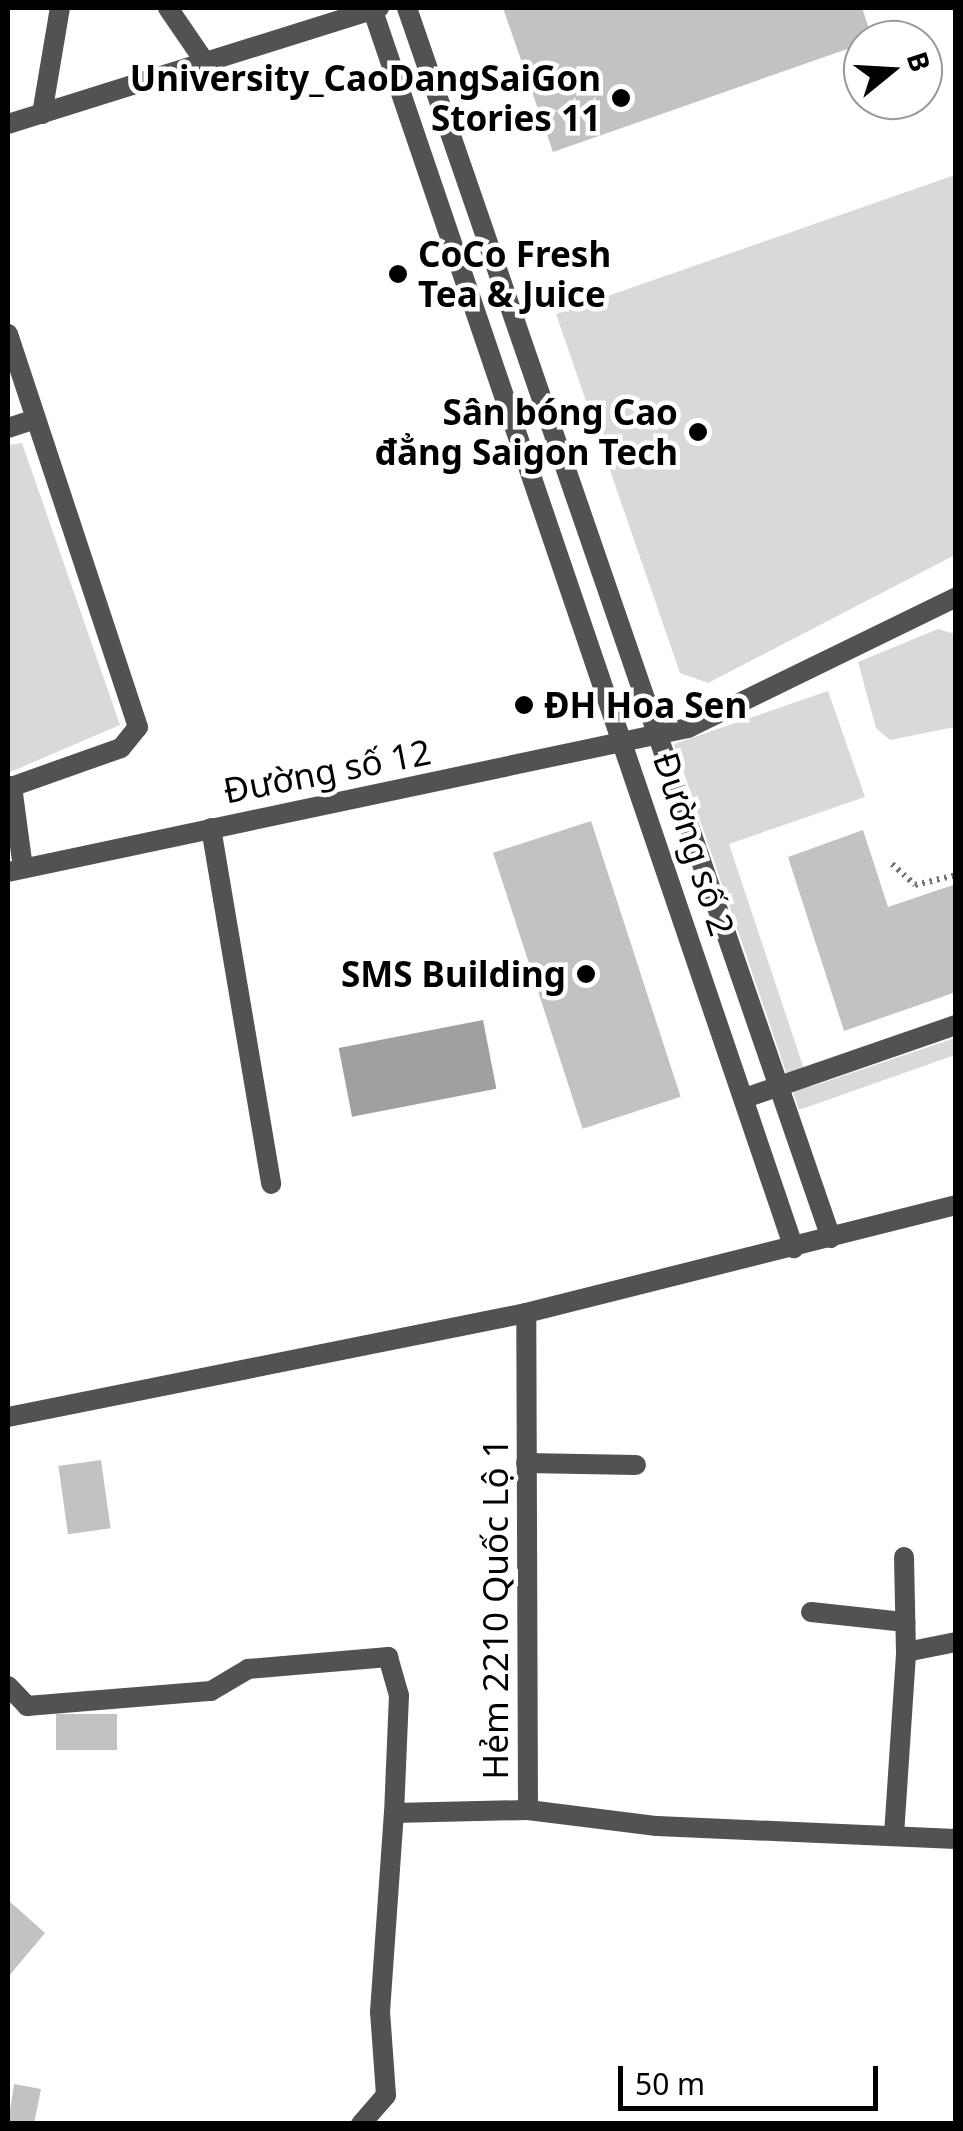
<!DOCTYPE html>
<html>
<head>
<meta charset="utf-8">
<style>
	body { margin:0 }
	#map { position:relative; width:963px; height:2131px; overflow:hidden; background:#fff; font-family:"Noto Sans",sans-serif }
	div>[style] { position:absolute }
	.green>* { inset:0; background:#d9d9d9 }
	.water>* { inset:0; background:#a0a0a0; transform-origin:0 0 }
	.building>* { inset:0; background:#c2c2c2; transform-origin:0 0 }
	.path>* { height:6px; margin-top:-3px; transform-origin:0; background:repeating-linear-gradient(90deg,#747474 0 2.5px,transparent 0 7.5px) }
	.service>* { height:20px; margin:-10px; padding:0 10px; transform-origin:10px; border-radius:10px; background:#525252 }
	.minor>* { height:20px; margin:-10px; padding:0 10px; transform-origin:10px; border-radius:10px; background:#525252 }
	.dots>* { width:28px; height:28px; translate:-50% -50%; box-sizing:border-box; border:5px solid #fff; border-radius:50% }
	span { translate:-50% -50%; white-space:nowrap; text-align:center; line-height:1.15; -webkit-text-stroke:9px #fff; paint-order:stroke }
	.poi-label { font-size:35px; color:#000; font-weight:700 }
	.right { translate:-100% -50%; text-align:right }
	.left { translate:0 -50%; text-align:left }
	.street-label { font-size:35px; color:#000 }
	.frame { position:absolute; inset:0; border:10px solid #000; pointer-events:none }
	.north { position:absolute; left:843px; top:20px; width:100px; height:100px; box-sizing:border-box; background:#fff; border:2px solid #999; border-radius:50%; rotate:72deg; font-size:28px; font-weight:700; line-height:40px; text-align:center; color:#000 }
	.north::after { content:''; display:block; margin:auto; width:35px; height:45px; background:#000; clip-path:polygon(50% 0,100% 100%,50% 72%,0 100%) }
	.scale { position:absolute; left:618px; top:2066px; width:260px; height:45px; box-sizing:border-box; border:5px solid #000; border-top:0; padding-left:12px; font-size:30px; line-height:35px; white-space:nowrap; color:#000; -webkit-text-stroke:8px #fff; paint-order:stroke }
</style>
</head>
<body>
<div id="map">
	<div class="green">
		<i style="clip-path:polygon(955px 175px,955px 555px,708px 683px,680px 673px,556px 314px)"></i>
		<i style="clip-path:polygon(22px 443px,120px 725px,8px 773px,8px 445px)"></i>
		<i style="clip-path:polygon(938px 629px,955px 634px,955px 727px,890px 740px,876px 728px,858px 662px)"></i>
		<i style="clip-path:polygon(828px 691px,865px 797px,729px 844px,810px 1087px,955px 1038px,955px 1055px,799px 1110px,674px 744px)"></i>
	</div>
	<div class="water">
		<i style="left:483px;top:1020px;width:70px;height:147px;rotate:79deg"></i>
	</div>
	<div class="building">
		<i style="clip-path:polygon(503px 8px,862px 8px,873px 40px,553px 152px)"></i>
		<i style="left:591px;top:821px;width:290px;height:103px;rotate:72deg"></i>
		<i style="clip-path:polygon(863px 830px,888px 907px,956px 884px,956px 992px,844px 1031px,788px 857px)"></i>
		<i style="left:101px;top:1460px;width:69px;height:43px;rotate:82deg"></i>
		<i style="left:117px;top:1714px;width:36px;height:61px;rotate:90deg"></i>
		<i style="clip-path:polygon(8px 1900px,45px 1933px,8px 1977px)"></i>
		<i style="clip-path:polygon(14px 2084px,41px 2089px,34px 2124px,8px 2124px)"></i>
	</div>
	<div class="path">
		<i style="left:892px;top:864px;width:31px;rotate:42deg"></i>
		<i style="left:915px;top:885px;width:42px;rotate:-13.7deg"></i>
	</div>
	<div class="service">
		<i style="left:168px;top:8px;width:65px;rotate:55.6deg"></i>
		<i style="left:42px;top:114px;width:108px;rotate:-80.4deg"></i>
		<i style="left:8px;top:334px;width:414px;rotate:71.7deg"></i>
		<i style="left:138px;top:727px;width:27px;rotate:129deg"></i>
		<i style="left:121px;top:748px;width:120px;rotate:160.5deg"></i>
		<i style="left:8px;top:428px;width:29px;rotate:-18deg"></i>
		<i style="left:12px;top:786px;width:83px;rotate:82.4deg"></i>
		<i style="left:211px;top:828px;width:361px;rotate:80.4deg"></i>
		<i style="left:526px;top:1463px;width:110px;rotate:1deg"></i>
		<i style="left:811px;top:1612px;width:95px;rotate:6.1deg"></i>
		<i style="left:8px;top:1686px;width:28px;rotate:46deg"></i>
		<i style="left:27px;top:1706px;width:185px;rotate:-4.7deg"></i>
		<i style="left:211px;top:1691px;width:43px;rotate:-30.7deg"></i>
		<i style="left:248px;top:1669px;width:141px;rotate:-4.9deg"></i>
		<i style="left:528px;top:1810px;width:130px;rotate:7.1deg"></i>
		<i style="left:657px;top:1826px;width:299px;rotate:2.5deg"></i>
		<i style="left:361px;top:2124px;width:38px;rotate:-49deg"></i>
		<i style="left:386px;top:2095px;width:83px;rotate:-94.1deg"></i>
		<i style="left:380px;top:2012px;width:199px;rotate:-86deg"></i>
		<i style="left:394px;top:1813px;width:134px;rotate:-1.3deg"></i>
		<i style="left:528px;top:1810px;width:497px;rotate:-90.2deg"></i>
	</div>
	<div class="minor">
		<i style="left:372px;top:8px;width:1310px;rotate:71.21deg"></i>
		<i style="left:407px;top:8px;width:1301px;rotate:70.98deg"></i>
		<i style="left:8px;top:124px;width:389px;rotate:-17.4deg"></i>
		<i style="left:8px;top:872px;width:695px;rotate:-11.96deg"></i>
		<i style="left:688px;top:728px;width:298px;rotate:-26deg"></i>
		<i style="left:745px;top:1098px;width:223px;rotate:-19.1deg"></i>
		<i style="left:8px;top:1417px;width:528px;rotate:-11.35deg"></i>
		<i style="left:526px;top:1313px;width:443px;rotate:-14.1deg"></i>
		<i style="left:904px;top:1557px;width:95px;rotate:88.8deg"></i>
		<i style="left:388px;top:1657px;width:40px;rotate:74deg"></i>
		<i style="left:399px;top:1695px;width:118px;rotate:92.4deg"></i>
		<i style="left:894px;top:1835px;width:183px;rotate:-86.2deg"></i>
		<i style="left:906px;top:1652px;width:51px;rotate:-11.3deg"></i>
	</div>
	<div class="dots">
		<i style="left:621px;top:98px;background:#000"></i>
		<i style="left:398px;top:274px;background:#000"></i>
		<i style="left:698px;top:432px;background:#000"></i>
		<i style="left:524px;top:705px;background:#000"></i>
		<i style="left:586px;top:974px;background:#000"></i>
	</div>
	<div class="poi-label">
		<span class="right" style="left:601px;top:98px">University_CaoDangSaiGon<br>Stories 11</span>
		<span class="left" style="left:418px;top:274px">CoCo Fresh<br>Tea &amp; Juice</span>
		<span class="right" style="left:678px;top:432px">Sân bóng Cao<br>đẳng Saigon Tech</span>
		<span class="left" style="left:544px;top:705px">ĐH Hoa Sen</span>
		<span class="right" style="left:566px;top:974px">SMS Building</span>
	</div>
	<div class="street-label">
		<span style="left:327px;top:771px;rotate:-11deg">Đường số 12</span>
		<span style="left:694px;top:844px;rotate:72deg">Đường số 2</span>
		<span style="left:495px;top:1609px;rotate:-90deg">Hẻm 2210 Quốc Lộ 1</span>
	</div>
	<div class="frame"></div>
	<div class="north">B</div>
	<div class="scale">50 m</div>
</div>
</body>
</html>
